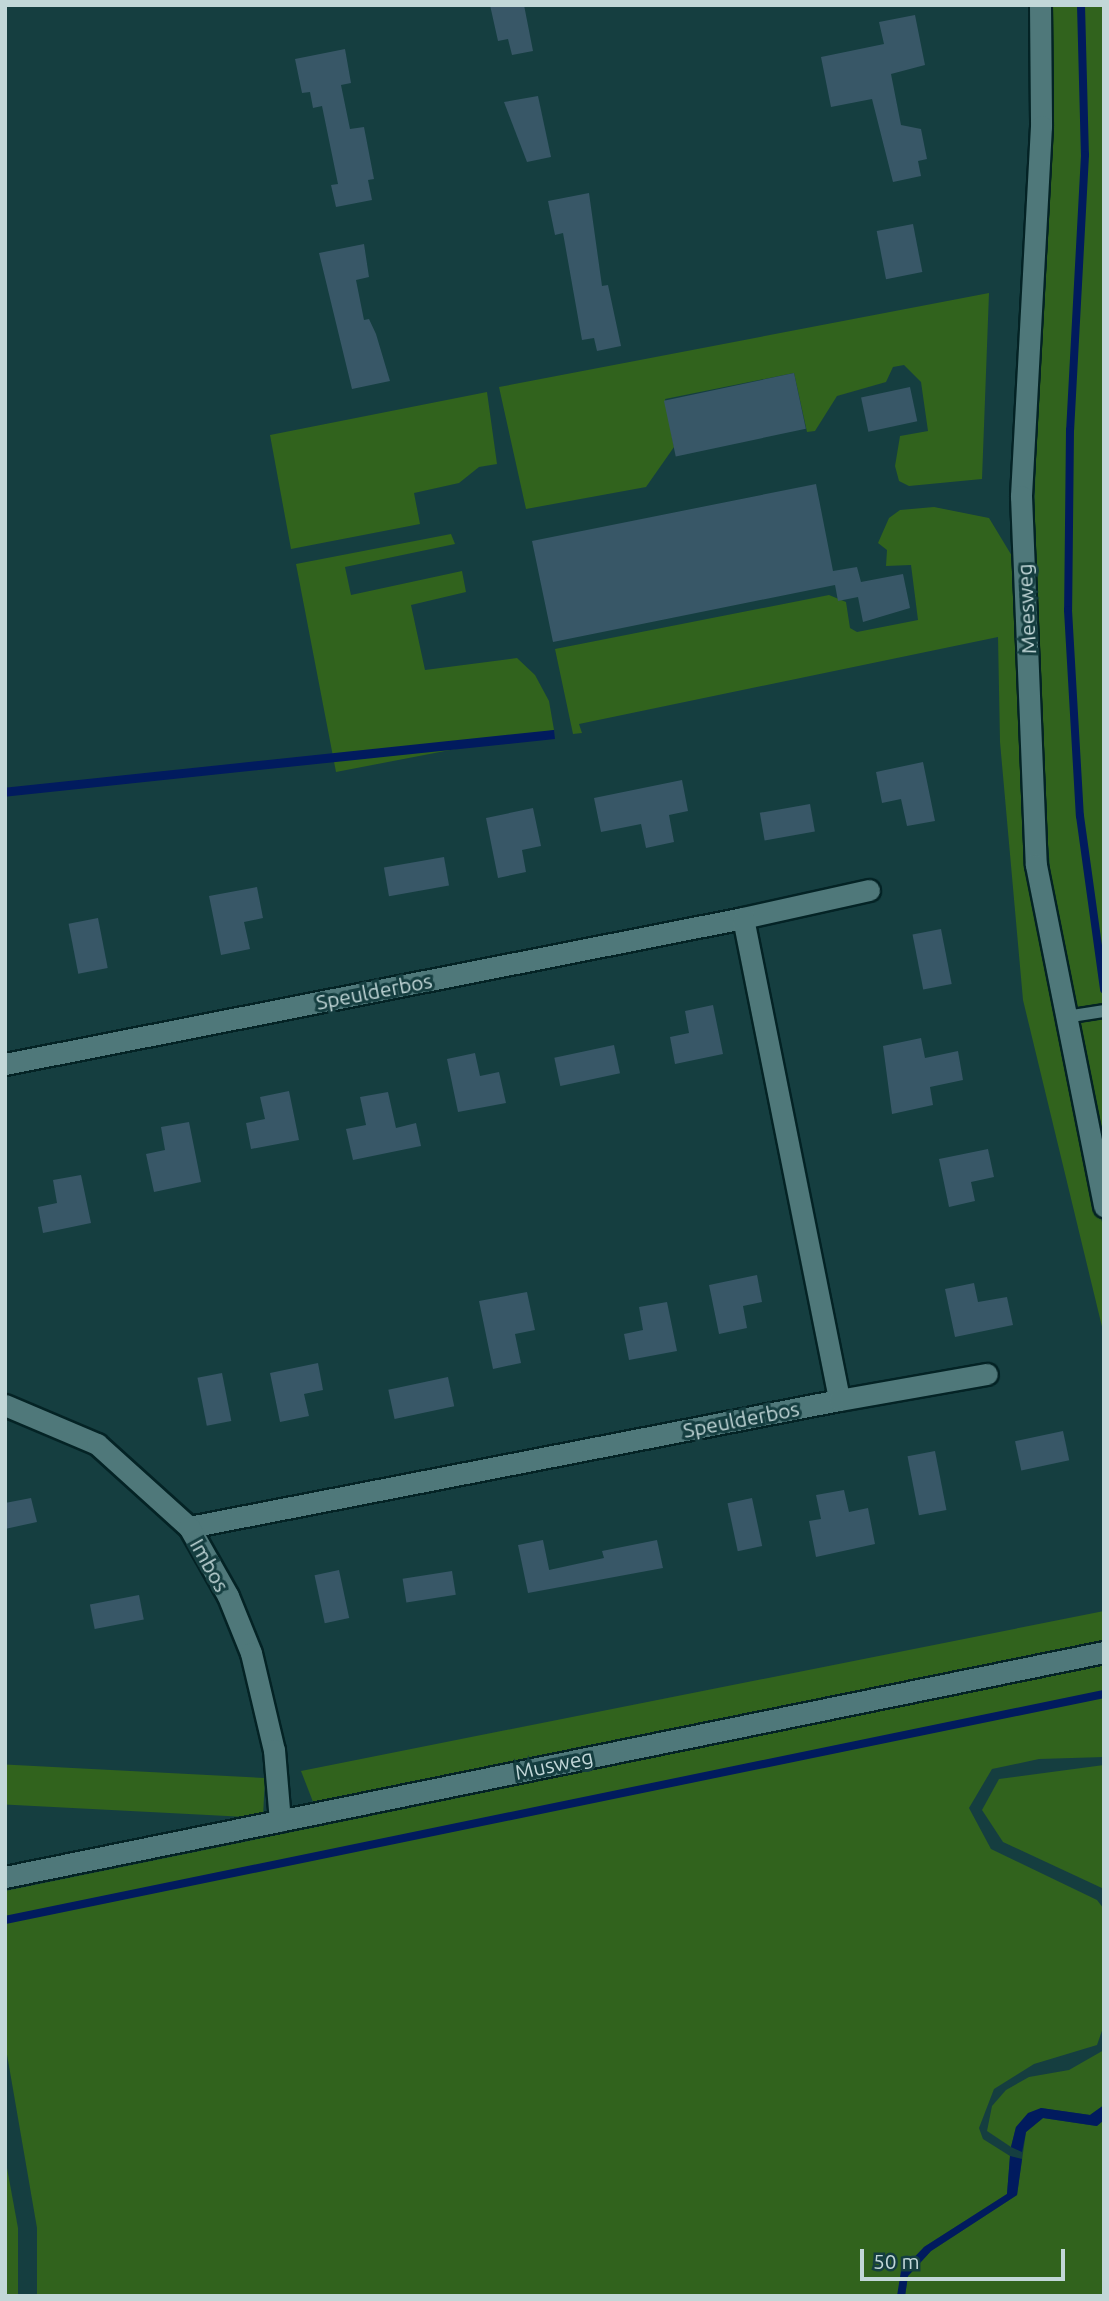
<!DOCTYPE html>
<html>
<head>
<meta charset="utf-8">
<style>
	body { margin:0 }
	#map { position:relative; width:1109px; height:2301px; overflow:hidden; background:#153e40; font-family:Ubuntu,sans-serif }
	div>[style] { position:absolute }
	.green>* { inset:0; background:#31631d; transform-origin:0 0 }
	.water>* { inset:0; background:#011b5e; transform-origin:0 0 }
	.stream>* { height:8px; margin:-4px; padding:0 4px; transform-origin:4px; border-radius:4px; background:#011b5e }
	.building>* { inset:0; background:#385767; transform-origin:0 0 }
	.roads { filter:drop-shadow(2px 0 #042325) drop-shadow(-2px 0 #042325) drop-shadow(0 2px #042325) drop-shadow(0 -2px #042325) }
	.service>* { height:12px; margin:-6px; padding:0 6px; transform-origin:6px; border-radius:6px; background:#4f787a }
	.minor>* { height:21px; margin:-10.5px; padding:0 10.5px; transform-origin:10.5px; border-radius:10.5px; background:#4f787a }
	span { translate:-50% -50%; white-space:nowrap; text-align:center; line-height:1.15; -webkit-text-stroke:6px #153e40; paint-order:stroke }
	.street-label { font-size:21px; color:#c2d7d8 }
	.frame { position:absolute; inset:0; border:7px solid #c2d7d8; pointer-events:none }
	.scale { position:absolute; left:860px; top:2249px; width:205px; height:32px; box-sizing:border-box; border:4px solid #c2d7d8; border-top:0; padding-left:9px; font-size:21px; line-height:24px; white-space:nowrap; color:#c2d7d8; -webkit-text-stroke:5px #153e40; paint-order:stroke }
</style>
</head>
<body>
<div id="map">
	<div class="green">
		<i style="clip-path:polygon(1050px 5px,1104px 5px,1104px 1168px,1052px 891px,1037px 716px,1032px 581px)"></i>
		<i style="clip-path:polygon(989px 293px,982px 479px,909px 486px,899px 481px,895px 466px,900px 436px,928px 431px,921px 382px,904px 365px,893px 367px,886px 382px,837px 396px,815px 431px,807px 432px,794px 373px,665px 399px,674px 447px,646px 487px,526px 509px,499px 387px)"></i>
		<i style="clip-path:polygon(487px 392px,497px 464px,479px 467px,459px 483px,414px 493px,420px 524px,291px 549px,270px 435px)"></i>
		<i style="clip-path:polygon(934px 507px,989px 518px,1012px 556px,1038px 889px,1055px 1017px,1104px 1231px,1104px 1335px,1023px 1000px,1000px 742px,998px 637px,579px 724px,582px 733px,573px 734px,555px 649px,829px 595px,846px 602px,850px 628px,857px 632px,918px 620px,911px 565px,886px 566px,887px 550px,878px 543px,889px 518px,900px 510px)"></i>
		<i style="clip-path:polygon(451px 534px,455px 544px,345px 567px,351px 595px,462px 571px,466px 592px,411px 605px,425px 670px,517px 658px,535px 675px,549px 701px,554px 730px,336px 772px,296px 564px)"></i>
		<i style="clip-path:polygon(1104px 1611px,1104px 1644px,315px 1807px,301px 1771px)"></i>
		<i style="clip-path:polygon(1104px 1665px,1104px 1757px,1039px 1759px,992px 1769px,969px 1808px,991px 1849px,1097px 1900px,1104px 1909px,1104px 2025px,1097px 2045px,1034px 2064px,994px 2089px,979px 2128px,983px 2139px,1010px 2156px,1007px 2194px,924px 2247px,897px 2296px,37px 2296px,37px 2228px,5px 2043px,5px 1891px)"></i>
		<i style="clip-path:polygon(1104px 1765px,1104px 1889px,1003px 1842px,982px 1810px,999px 1779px)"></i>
		<i style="left:265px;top:1778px;width:40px;height:265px;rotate:93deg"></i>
		<i style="clip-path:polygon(1104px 2050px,1104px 2105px,1090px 2115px,1041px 2108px,1016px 2127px,1011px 2147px,987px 2131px,992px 2106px,1006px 2090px,1029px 2077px,1069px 2070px)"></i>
		<i style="clip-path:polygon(1043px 2118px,1096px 2126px,1104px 2120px,1104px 2296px,905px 2296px,908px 2276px,931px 2251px,1017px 2195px,1026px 2132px)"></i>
		<i style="clip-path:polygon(5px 2157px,18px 2228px,18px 2296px,5px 2296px)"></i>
	</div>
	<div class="water">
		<i style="left:554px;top:730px;width:9px;height:560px;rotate:84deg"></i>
		<i style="clip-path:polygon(1104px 2105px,1104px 2120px,1097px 2126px,1043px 2118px,1026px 2132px,1022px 2152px,1011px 2147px,1016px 2127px,1028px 2113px,1041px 2108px,1090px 2115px)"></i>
		<i style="clip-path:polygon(1010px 2156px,1022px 2159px,1017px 2195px,931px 2251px,908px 2276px,905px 2296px,897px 2296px,901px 2271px,924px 2247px,1007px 2194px)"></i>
	</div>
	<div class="stream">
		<i style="left:1081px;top:5px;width:150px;rotate:88.5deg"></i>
		<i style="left:1085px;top:155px;width:275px;rotate:93.1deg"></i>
		<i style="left:1070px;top:430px;width:180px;rotate:90.6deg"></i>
		<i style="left:1068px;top:610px;width:206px;rotate:86.7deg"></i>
		<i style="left:1080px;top:816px;width:175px;rotate:82.1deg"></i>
		<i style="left:5px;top:1920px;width:1122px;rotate:-11.62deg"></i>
	</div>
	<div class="building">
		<i style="clip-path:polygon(490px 5px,524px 5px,533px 51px,512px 55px,508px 39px,498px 41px)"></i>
		<i style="clip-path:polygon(915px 15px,925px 65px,891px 74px,901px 125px,921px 129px,927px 159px,918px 161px,921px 176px,893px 182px,872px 99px,831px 107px,821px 57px,884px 44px,879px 22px)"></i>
		<i style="clip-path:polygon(345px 49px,351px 83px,341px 85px,350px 129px,364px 127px,374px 179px,368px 180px,372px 200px,336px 207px,331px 185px,338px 184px,322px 106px,313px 108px,310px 92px,302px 93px,295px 59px)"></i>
		<i style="clip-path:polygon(538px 96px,551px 157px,527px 162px,504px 102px)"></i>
		<i style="clip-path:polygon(589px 193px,602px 286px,608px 285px,621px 346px,597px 351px,594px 338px,582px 340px,563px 233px,555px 235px,548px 201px)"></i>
		<i style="left:913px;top:224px;width:49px;height:37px;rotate:79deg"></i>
		<i style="clip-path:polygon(364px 244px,369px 277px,356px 280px,364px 320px,369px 319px,376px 334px,390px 381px,352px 389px,319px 253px)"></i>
		<i style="left:794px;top:373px;width:57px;height:133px;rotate:78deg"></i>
		<i style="left:910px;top:387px;width:35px;height:50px;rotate:78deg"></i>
		<i style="clip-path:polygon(816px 484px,833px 571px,857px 567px,861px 582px,903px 574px,910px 608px,863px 622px,858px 597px,838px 601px,835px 585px,553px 642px,532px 541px)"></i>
		<i style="clip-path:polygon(923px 762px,935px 821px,907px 826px,901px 799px,882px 803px,876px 772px)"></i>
		<i style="clip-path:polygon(682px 780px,688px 811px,669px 815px,674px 842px,646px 848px,641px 824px,601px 832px,594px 798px)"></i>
		<i style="left:810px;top:804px;width:28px;height:51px;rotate:80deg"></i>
		<i style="clip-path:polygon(533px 808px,541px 846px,522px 850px,526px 872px,498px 878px,486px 818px)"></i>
		<i style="left:444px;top:857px;width:29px;height:61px;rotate:80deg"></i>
		<i style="clip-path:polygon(257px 887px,263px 918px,244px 922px,250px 949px,221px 955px,209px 896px)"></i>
		<i style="left:98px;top:918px;width:51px;height:30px;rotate:79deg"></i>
		<i style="left:941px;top:929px;width:56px;height:29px;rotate:79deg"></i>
		<i style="clip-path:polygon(713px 1005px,723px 1054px,675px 1064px,670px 1037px,689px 1033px,685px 1011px)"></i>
		<i style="clip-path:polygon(921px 1038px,925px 1058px,958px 1051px,963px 1080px,930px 1087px,933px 1105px,892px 1114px,883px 1046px)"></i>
		<i style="left:614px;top:1045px;width:29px;height:61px;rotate:78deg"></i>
		<i style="clip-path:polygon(475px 1053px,480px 1076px,499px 1072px,506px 1103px,458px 1112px,447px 1059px)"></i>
		<i style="clip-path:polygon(289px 1091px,299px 1140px,251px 1149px,246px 1123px,265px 1119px,260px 1097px)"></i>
		<i style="clip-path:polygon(388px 1092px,396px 1128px,416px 1123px,421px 1146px,353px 1160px,346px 1129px,366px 1125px,360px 1097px)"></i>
		<i style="clip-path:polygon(189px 1122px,201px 1182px,154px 1192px,146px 1154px,165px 1150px,161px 1127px)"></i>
		<i style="clip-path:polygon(988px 1149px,994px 1177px,971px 1182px,975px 1201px,949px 1207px,939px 1159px)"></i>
		<i style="clip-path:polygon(81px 1175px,91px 1223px,43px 1233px,38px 1207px,57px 1203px,53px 1180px)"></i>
		<i style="clip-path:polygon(757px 1275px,762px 1302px,743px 1306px,747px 1328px,719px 1334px,709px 1285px)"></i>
		<i style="clip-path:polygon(974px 1283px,978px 1302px,1007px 1297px,1013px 1325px,955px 1337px,945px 1289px)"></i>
		<i style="clip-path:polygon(527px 1292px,535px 1330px,515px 1334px,521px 1363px,493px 1369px,479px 1301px)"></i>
		<i style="clip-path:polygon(667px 1302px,677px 1351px,629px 1360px,624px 1334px,643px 1330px,639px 1307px)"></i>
		<i style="clip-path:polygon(318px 1363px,323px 1390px,304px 1394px,309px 1416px,280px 1422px,270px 1373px)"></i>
		<i style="left:222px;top:1373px;width:49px;height:25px;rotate:79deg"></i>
		<i style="left:448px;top:1377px;width:30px;height:61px;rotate:78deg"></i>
		<i style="left:1063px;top:1431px;width:30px;height:49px;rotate:78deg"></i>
		<i style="left:935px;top:1451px;width:60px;height:28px;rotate:79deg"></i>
		<i style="clip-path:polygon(844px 1490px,849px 1512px,868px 1508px,875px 1544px,816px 1557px,809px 1521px,821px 1519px,816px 1495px)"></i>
		<i style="clip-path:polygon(31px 1498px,37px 1522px,5px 1529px,5px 1503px)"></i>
		<i style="left:752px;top:1498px;width:49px;height:25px;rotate:78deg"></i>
		<i style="clip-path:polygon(543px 1540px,550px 1574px,549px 1570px,604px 1558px,602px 1551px,657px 1540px,663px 1568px,528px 1593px,518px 1545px)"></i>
		<i style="left:339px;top:1570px;width:49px;height:25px;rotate:78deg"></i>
		<i style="left:452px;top:1571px;width:24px;height:50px;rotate:81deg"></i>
		<i style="left:139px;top:1595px;width:25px;height:50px;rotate:79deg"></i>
	</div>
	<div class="roads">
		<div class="service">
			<i style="left:1066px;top:1017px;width:38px;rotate:-9deg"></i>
		</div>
		<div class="minor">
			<i style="left:1040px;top:5px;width:121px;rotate:89.5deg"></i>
			<i style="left:1041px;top:126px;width:371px;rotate:93.1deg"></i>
			<i style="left:1021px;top:496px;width:369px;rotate:87.7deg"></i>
			<i style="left:1036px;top:865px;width:348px;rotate:78.7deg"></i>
			<i style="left:743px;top:918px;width:129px;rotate:-12.5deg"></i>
			<i style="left:5px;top:1064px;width:752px;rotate:-11.19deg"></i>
			<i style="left:743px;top:918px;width:491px;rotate:78.7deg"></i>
			<i style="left:839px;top:1400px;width:662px;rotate:168.94deg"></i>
			<i style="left:839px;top:1400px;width:150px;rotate:-10deg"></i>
			<i style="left:5px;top:1405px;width:100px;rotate:23deg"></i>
			<i style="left:97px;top:1444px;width:124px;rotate:42.1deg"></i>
			<i style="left:189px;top:1527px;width:79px;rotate:60.5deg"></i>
			<i style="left:228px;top:1596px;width:61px;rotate:68deg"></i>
			<i style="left:251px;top:1653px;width:100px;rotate:76.7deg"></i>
			<i style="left:274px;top:1750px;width:71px;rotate:85.2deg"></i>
			<i style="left:5px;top:1877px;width:1122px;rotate:-11.57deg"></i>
		</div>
	</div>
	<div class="street-label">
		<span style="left:1026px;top:609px;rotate:-93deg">Meesweg</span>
		<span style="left:374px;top:991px;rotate:-11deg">Speulderbos</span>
		<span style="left:741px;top:1419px;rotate:-11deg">Speulderbos</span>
		<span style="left:210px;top:1565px;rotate:61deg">Imbos</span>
		<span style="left:554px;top:1764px;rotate:-12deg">Musweg</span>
	</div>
	<div class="frame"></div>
	<div class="scale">50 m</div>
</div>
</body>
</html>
